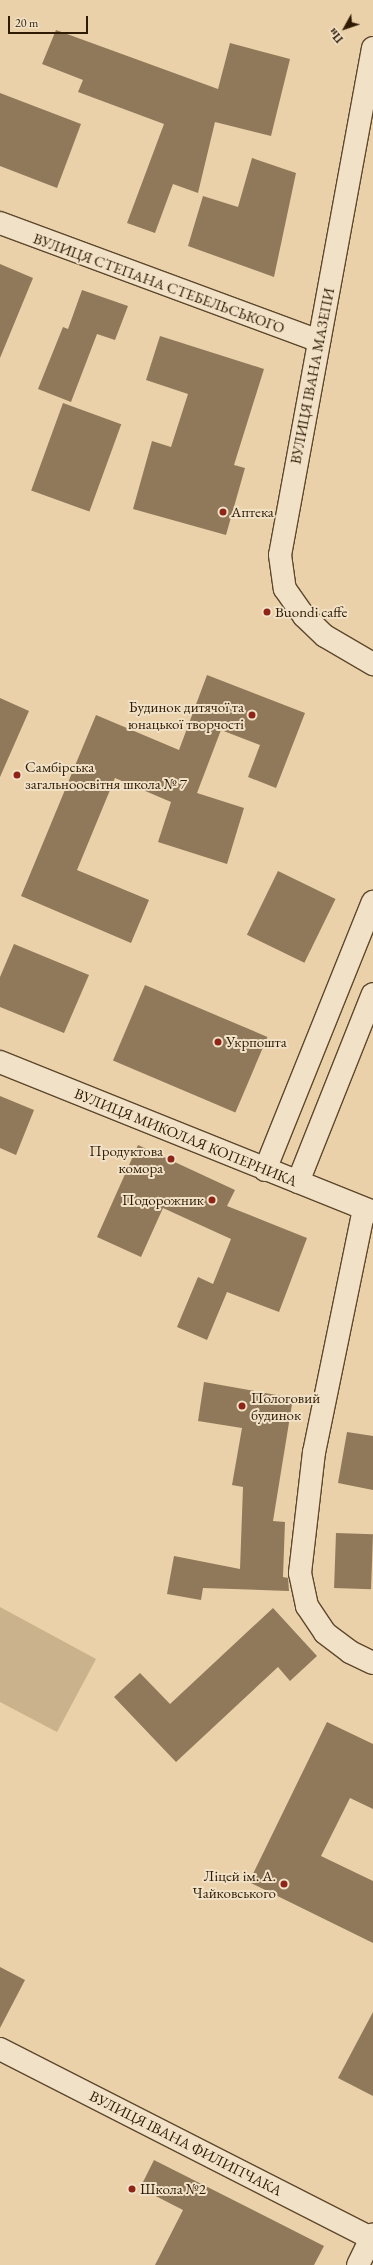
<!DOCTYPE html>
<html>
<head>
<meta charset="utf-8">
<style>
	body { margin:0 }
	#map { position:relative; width:373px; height:2265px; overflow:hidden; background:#ead1a9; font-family:"EB Garamond",serif }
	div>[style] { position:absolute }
	.green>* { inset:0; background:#cab28d }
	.building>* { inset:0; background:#90795a; transform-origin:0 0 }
	.roads { filter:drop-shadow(1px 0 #5e482d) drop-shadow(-1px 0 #5e482d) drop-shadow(0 1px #5e482d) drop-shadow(0 -1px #5e482d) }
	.street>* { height:22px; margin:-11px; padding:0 11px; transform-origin:11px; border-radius:11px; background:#f1e1c7 }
	.dots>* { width:11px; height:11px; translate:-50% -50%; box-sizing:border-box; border:2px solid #f1e1c7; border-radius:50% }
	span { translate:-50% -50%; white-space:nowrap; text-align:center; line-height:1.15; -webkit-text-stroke:4px #f1e1c7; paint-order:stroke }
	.street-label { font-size:15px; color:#2f1a04 }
	.poi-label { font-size:15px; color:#2f1a04 }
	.left { translate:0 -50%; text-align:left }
	.right { translate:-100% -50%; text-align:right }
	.north { position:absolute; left:325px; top:8px; width:40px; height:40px; -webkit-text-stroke:3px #f1e1c7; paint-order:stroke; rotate:230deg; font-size:11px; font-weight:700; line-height:16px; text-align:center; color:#2f1a04 }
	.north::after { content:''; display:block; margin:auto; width:14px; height:18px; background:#2f1a04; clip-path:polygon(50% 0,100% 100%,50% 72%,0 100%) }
	.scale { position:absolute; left:8px; top:16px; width:80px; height:18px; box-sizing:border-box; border:2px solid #2f1a04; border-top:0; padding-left:5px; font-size:12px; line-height:14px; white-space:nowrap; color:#2f1a04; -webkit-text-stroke:3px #f1e1c7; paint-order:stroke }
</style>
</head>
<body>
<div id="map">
	<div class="green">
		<i style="clip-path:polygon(0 1607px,96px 1659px,57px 1732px,0 1702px)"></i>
	</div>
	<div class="building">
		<i style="clip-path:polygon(56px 30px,218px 89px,230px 43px,290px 59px,271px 136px,215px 122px,198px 193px,173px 184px,155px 233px,127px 223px,164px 124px,78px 92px,83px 80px,42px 64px)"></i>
		<i style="clip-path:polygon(0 93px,81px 124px,57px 188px,0 166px)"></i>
		<i style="clip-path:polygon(252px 158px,296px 173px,274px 277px,188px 246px,203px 196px,238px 207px)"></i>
		<i style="clip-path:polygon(0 264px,33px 278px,0 358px)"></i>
		<i style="clip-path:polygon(82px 290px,128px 306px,115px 340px,97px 334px,71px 402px,38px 389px,63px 327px,68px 329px)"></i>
		<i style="clip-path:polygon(160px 336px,264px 369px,234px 465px,245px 468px,226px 535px,133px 509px,152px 441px,171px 447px,188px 394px,146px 380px)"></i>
		<i style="left:63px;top:403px;width:62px;height:93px;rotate:20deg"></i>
		<i style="clip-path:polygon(207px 675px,305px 713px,276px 788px,248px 777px,260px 745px,221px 730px,197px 793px,244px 808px,227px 864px,158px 842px,171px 802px,115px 778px,77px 870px,149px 900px,131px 943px,21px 896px,96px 715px,179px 750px)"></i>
		<i style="clip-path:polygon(0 698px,29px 711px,0 777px)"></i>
		<i style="left:278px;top:871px;width:64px;height:71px;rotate:26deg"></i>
		<i style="clip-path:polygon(14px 944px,89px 975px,64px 1033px,0 1007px,0 977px)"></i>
		<i style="left:145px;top:985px;width:133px;height:82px;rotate:23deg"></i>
		<i style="clip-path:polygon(0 1096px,34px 1110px,16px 1155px,0 1148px)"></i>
		<i style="clip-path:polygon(138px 1145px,235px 1190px,227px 1206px,307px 1238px,279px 1312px,227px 1292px,207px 1340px,177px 1327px,198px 1277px,213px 1284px,231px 1239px,163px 1208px,141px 1257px,97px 1237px)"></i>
		<i style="clip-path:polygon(204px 1382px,293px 1398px,273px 1521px,285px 1522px,283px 1577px,288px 1578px,289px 1591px,203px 1588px,201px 1600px,167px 1594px,174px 1556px,240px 1569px,243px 1487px,232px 1485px,242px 1428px,198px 1421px)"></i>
		<i style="clip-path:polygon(347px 1432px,373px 1436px,373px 1490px,338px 1483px)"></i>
		<i style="left:336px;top:1533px;width:37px;height:55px;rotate:2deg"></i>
		<i style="clip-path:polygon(273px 1608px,317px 1656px,290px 1681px,278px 1667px,176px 1762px,114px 1697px,140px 1673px,170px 1704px)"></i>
		<i style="clip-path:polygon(327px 1722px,373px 1744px,373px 1809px,350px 1798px,321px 1856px,373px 1881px,373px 1943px,249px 1882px)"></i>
		<i style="clip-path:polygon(0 1967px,25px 1980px,0 2028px)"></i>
		<i style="clip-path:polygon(373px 2012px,373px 2096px,338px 2078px)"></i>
		<i style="clip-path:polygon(154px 2160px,324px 2246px,314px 2265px,155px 2265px,183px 2210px,140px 2188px)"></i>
	</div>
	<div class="roads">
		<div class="street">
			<i style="left:373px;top:48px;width:515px;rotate:100.39deg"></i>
			<i style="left:280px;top:555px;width:34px;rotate:82deg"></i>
			<i style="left:285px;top:589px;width:33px;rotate:55deg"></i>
			<i style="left:304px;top:616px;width:29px;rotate:44deg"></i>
			<i style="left:325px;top:636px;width:56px;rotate:30.3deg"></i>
			<i style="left:0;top:223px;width:340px;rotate:20.3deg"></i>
			<i style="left:0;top:1062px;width:402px;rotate:21.9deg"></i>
			<i style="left:265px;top:1170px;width:289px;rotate:-68.1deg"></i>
			<i style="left:298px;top:1182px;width:202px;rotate:-68.3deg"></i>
			<i style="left:364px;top:1209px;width:248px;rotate:101.6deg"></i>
			<i style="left:314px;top:1452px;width:122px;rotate:96.6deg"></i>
			<i style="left:300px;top:1573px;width:34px;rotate:78deg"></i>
			<i style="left:307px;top:1606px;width:32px;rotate:56deg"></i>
			<i style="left:325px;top:1633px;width:31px;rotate:37deg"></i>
			<i style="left:350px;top:1652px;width:25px;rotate:26deg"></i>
			<i style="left:0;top:2049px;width:416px;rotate:27deg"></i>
			<i style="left:358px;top:2265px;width:34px;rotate:-64deg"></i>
		</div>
	</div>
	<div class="dots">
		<i style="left:223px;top:512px;background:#8f2418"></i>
		<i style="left:267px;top:612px;background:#8f2418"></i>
		<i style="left:252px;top:715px;background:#8f2418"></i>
		<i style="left:17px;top:775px;background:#8f2418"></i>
		<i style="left:218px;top:1042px;background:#8f2418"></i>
		<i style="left:171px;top:1159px;background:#8f2418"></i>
		<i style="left:212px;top:1200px;background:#8f2418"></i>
		<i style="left:242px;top:1406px;background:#8f2418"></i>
		<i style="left:284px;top:1884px;background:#8f2418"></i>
		<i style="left:132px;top:2189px;background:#8f2418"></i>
	</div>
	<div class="street-label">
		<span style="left:159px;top:283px;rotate:20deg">ВУЛИЦЯ СТЕПАНА СТЕБЕЛЬСЬКОГО</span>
		<span style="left:312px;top:376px;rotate:-79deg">ВУЛИЦЯ ІВАНА МАЗЕПИ</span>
		<span style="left:186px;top:1137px;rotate:22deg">ВУЛИЦЯ МИКОЛАЯ КОПЕРНИКА</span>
		<span style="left:186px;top:2143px;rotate:27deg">ВУЛИЦЯ ІВАНА ФИЛИПЧАКА</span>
	</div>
	<div class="poi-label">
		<span class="left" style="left:231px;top:512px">Аптека</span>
		<span class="left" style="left:275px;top:612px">Buondi caffe</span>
		<span class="right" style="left:244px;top:715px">Будинок дитячої та<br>юнацької творчості</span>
		<span class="left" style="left:25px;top:775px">Самбірська<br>загальноосвітня школа № 7</span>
		<span class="left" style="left:226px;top:1042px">Укрпошта</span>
		<span class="right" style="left:163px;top:1159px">Продуктова<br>комора</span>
		<span class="right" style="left:204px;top:1200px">Подорожник</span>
		<span class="left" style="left:251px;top:1406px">Пологовий<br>будинок</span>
		<span class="right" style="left:276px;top:1884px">Ліцей ім. А.<br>Чайковського</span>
		<span class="left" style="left:140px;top:2189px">Школа №2</span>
	</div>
	<div class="north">Пн</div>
	<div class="scale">20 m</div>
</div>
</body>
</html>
